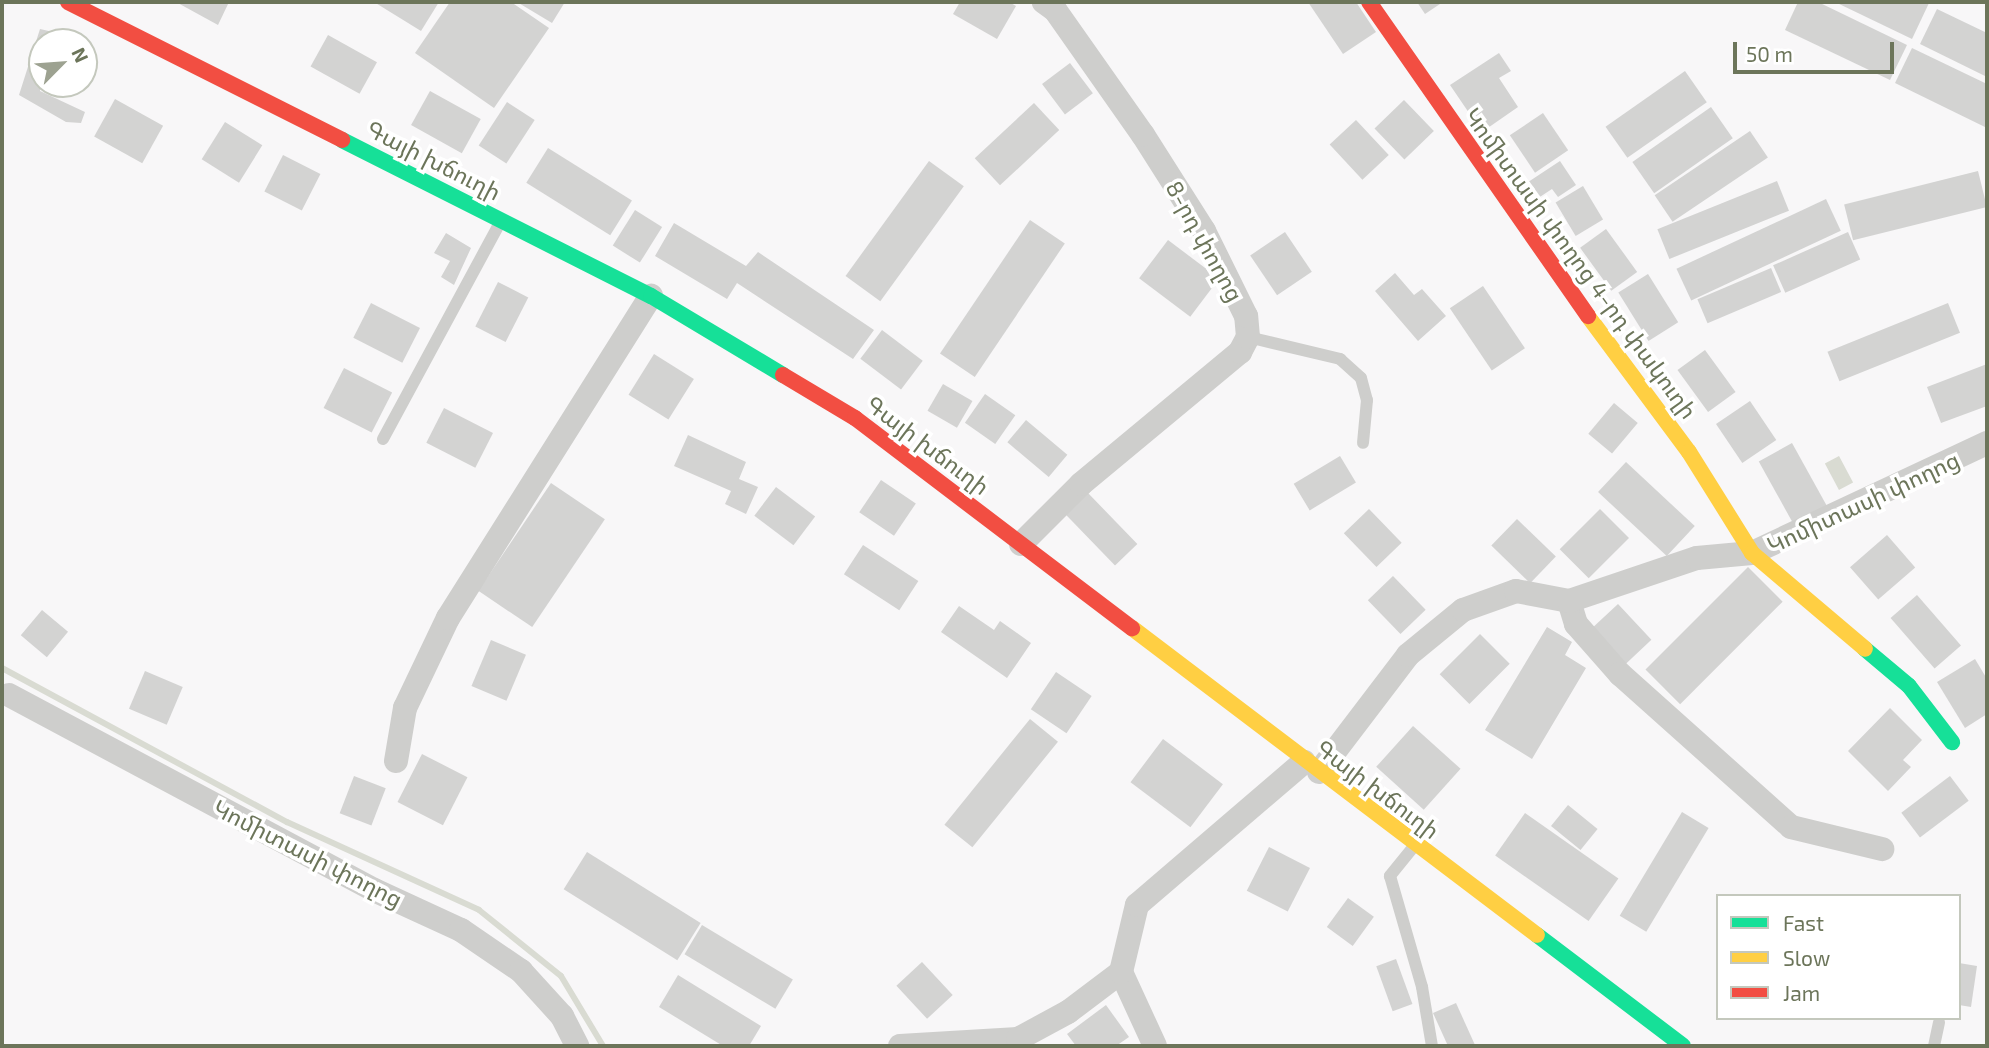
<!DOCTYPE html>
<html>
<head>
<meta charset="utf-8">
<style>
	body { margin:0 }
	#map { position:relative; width:1989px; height:1048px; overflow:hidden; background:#f8f7f8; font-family:"Exo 2","Noto Sans Armenian",sans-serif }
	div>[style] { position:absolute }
	.water>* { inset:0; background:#d9dbd2; transform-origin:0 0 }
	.stream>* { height:6px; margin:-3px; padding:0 3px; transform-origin:3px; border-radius:3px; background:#d9dbd2 }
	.building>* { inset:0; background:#d3d3d2; transform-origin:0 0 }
	.lane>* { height:12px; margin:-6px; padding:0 6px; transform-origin:6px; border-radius:6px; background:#cececc }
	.street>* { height:24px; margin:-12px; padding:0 12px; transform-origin:12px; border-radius:12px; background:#cececc }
	.fast>* { height:16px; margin:-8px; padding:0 8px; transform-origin:8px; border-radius:8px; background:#16e098 }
	.slow>* { height:16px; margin:-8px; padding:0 8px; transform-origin:8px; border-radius:8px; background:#ffcf43 }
	.jam>* { height:16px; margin:-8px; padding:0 8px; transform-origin:8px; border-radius:8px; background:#f24e42 }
	span { translate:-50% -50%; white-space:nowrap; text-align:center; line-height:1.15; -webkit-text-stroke:7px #fff; paint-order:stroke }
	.street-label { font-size:23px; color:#6c755a }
	.frame { position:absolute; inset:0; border:4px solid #6c755a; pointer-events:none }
	.legend { position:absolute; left:1716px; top:894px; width:245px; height:126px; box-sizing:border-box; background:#fff; border:2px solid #c4c8bd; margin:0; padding:9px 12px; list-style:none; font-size:21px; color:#6c755a }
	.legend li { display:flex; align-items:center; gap:14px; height:35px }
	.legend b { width:35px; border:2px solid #c4c8bd }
	.north { position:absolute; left:28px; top:28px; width:70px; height:70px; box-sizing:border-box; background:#fff; border:2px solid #c4c8bd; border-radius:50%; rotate:65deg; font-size:19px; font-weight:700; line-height:28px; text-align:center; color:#6c755a }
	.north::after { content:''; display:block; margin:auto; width:24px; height:32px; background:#9da291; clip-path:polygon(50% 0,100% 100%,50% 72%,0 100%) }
	.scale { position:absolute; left:1733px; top:42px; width:161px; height:32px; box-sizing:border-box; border:4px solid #6c755a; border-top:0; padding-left:9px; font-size:21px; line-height:24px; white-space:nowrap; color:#6c755a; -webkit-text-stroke:5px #fff; paint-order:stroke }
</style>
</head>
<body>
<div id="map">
	<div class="water">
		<i style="left:1839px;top:456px;width:30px;height:16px;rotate:62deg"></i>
	</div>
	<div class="stream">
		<i style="left:2px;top:668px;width:324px;rotate:28.4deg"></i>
		<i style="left:287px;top:822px;width:211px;rotate:24.6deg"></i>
		<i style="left:479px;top:910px;width:105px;rotate:38.8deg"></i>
		<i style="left:561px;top:976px;width:82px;rotate:59deg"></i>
	</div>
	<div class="building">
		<i style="clip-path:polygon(176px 2px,229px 2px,218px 25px)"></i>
		<i style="clip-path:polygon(374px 2px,439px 2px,421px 31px)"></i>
		<i style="clip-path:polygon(450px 2px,511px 2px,549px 28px,494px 108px,415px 53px)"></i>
		<i style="clip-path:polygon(517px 2px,565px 2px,552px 23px)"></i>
		<i style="clip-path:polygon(960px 2px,1009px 2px,1016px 6px,997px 39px,953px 14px)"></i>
		<i style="clip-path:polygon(1308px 2px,1356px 2px,1376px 32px,1343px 54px)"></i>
		<i style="clip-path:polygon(1417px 2px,1443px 2px,1425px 14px)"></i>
		<i style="clip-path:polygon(1798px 2px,1818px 2px,1907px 45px,1890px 80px,1785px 30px)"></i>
		<i style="clip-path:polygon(1835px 2px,1926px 2px,1929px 3px,1912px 39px)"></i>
		<i style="clip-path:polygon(1937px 9px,1987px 33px,1987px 77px,1920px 44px)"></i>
		<i style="clip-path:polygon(40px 29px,62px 34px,59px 42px,42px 42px,40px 91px,85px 112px,81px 123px,66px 122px,19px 95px)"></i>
		<i style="left:328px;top:35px;width:56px;height:36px;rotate:29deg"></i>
		<i style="clip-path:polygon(1912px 48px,1987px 84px,1987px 128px,1895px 83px)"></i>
		<i style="clip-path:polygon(1499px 53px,1511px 71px,1499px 78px,1518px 107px,1482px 132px,1450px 85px)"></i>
		<i style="left:1070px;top:63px;width:38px;height:35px;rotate:53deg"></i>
		<i style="left:1685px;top:71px;width:38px;height:97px;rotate:55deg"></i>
		<i style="left:430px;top:91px;width:58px;height:39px;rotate:29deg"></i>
		<i style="left:115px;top:99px;width:55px;height:43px;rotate:29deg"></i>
		<i style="left:1404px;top:100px;width:43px;height:41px;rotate:46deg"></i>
		<i style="left:507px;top:102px;width:33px;height:52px;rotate:33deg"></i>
		<i style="left:1034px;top:103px;width:37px;height:81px;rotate:47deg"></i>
		<i style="left:1711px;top:107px;width:38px;height:96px;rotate:55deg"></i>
		<i style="left:1543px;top:113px;width:45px;height:40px;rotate:56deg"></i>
		<i style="left:1356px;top:120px;width:48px;height:36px;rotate:47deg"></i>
		<i style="left:225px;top:122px;width:44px;height:44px;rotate:32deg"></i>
		<i style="left:1750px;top:131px;width:32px;height:115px;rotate:56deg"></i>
		<i style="left:548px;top:148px;width:99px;height:41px;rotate:32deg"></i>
		<i style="left:283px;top:155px;width:42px;height:41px;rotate:27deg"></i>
		<i style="left:929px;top:161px;width:43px;height:142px;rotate:36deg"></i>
		<i style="clip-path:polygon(1560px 161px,1576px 185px,1558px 197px,1552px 189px,1526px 206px,1516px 190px)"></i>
		<i style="left:1978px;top:171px;width:37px;height:138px;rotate:76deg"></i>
		<i style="left:1777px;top:181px;width:32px;height:129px;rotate:68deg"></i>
		<i style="left:1583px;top:186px;width:39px;height:32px;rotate:59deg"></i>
		<i style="left:1826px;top:199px;width:35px;height:165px;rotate:65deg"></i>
		<i style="left:635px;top:210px;width:32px;height:42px;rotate:32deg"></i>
		<i style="left:1030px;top:220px;width:42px;height:161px;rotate:34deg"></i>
		<i style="clip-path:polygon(674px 223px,746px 266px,758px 252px,874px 330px,853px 359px,737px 283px,727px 299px,655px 256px)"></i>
		<i style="left:1606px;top:229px;width:53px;height:32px;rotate:54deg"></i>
		<i style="left:1285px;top:232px;width:48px;height:42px;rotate:56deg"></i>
		<i style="left:1848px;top:232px;width:30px;height:82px;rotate:66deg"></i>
		<i style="clip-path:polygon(446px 233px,471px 248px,454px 285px,441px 277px,450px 261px,434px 253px)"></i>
		<i style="left:1168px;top:240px;width:64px;height:48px;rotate:37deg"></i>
		<i style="left:1771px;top:268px;width:26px;height:80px;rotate:67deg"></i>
		<i style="clip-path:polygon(1395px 273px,1414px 295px,1422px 289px,1446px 316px,1418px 341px,1375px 291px)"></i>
		<i style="left:1648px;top:274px;width:57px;height:35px;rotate:58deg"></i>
		<i style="left:498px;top:282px;width:34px;height:50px;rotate:27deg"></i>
		<i style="left:1483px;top:286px;width:75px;height:40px;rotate:56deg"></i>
		<i style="left:371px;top:303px;width:55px;height:39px;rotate:27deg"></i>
		<i style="left:1948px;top:303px;width:32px;height:130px;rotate:68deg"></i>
		<i style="left:882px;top:330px;width:51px;height:36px;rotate:37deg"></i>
		<i style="left:1705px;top:350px;width:52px;height:34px;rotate:54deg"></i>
		<i style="left:654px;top:354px;width:47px;height:48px;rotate:32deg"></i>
		<i style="clip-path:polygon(1987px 364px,1987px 406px,1941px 423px,1927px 387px)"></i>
		<i style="left:344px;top:368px;width:54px;height:45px;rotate:27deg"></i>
		<i style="left:943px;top:384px;width:34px;height:31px;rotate:30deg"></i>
		<i style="left:985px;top:394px;width:37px;height:35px;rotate:35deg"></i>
		<i style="left:1750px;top:401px;width:47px;height:41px;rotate:56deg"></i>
		<i style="left:1614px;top:403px;width:31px;height:40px;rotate:40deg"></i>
		<i style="left:444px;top:408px;width:55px;height:39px;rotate:27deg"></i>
		<i style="left:1026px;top:420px;width:54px;height:29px;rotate:40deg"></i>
		<i style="clip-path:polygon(688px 435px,746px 462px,739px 479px,758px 487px,746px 514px,725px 504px,731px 491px,674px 466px)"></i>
		<i style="left:1792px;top:443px;width:77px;height:38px;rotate:61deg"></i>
		<i style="left:1340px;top:456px;width:31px;height:54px;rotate:59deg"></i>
		<i style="left:1626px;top:462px;width:94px;height:41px;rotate:43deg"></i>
		<i style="left:881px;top:480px;width:42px;height:39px;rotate:34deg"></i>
		<i style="left:551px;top:483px;width:65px;height:130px;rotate:34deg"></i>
		<i style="left:776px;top:487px;width:49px;height:36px;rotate:37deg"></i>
		<i style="left:1088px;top:493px;width:71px;height:31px;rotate:46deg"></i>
		<i style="left:1369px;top:509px;width:47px;height:35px;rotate:46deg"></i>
		<i style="left:1600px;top:509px;width:41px;height:57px;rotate:45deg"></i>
		<i style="left:1517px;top:519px;width:54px;height:37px;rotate:44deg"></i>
		<i style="left:1887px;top:535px;width:43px;height:49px;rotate:49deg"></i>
		<i style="left:863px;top:545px;width:66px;height:35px;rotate:33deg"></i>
		<i style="left:1748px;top:567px;width:49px;height:145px;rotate:45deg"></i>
		<i style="left:1393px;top:576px;width:47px;height:35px;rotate:46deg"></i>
		<i style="left:1917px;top:595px;width:67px;height:35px;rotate:49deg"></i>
		<i style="left:1618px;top:604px;width:49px;height:36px;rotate:47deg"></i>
		<i style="clip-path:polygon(959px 606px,994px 630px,1000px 621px,1031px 643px,1007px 678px,941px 632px)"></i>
		<i style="left:42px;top:610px;width:34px;height:33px;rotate:40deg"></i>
		<i style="clip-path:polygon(1547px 627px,1572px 642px,1565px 655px,1586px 668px,1532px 759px,1485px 730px)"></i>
		<i style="left:1480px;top:634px;width:42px;height:57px;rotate:45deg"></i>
		<i style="left:491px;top:640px;width:38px;height:50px;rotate:23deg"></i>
		<i style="clip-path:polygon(1975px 659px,1987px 679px,1987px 714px,1965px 728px,1937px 682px)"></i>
		<i style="left:145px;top:671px;width:41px;height:41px;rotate:23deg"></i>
		<i style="left:1056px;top:672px;width:43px;height:45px;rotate:34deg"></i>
		<i style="clip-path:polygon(1890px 708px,1922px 740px,1903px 760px,1911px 767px,1888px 791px,1848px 751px)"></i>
		<i style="left:1030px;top:719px;width:36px;height:136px;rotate:39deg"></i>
		<i style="left:1413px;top:726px;width:64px;height:55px;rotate:42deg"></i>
		<i style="left:1163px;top:739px;width:75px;height:54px;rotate:37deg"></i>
		<i style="left:422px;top:754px;width:51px;height:54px;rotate:27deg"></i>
		<i style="left:354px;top:776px;width:34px;height:40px;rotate:21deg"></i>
		<i style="left:1950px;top:776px;width:31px;height:61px;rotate:53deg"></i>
		<i style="left:1568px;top:805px;width:38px;height:27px;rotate:39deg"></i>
		<i style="left:1682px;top:812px;width:31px;height:121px;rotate:31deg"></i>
		<i style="left:1525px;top:813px;width:114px;height:52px;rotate:35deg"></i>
		<i style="left:1269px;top:847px;width:46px;height:49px;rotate:27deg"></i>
		<i style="left:587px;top:852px;width:134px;height:44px;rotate:32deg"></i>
		<i style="left:1348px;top:898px;width:32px;height:36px;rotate:36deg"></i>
		<i style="left:702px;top:925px;width:106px;height:34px;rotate:31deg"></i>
		<i style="left:1396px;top:959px;width:48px;height:21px;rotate:70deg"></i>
		<i style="left:922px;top:962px;width:45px;height:35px;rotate:47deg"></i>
		<i style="clip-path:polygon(1959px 963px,1977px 966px,1971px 1007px,1959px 1005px)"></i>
		<i style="clip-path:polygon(678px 975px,761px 1026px,749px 1046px,723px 1046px,659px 1007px)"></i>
		<i style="clip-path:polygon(1456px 1003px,1475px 1045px,1473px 1046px,1448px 1046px,1433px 1013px)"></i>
		<i style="clip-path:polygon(1106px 1005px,1129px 1037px,1116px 1046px,1076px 1046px,1067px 1034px)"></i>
	</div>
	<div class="lane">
		<i style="left:1248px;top:337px;width:95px;rotate:13.4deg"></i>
		<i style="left:1340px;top:359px;width:28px;rotate:42deg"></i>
		<i style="left:1361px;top:378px;width:23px;rotate:75deg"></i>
		<i style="left:1367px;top:400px;width:43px;rotate:95.3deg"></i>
		<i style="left:383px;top:439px;width:246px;rotate:-61.6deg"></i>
		<i style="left:1415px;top:845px;width:40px;rotate:129deg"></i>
		<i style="left:1390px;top:876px;width:116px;rotate:73.9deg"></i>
		<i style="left:1422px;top:987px;width:60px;rotate:80.4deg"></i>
		<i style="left:1934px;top:1046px;width:24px;rotate:-78deg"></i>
	</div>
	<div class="street">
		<i style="left:1021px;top:544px;width:85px;rotate:-45deg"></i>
		<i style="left:1081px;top:484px;width:207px;rotate:-39.7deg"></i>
		<i style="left:1240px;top:352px;width:17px;rotate:-62deg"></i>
		<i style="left:1248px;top:337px;width:21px;rotate:-95deg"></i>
		<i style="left:1246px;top:316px;width:95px;rotate:-116.3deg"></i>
		<i style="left:1204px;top:231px;width:114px;rotate:-122.4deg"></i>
		<i style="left:1143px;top:135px;width:153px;rotate:-125.1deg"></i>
		<i style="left:1055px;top:10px;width:14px;rotate:-144deg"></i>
		<i style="left:1569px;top:601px;width:24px;rotate:73deg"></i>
		<i style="left:1576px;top:624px;width:67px;rotate:48.7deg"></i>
		<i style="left:1620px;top:674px;width:229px;rotate:41.8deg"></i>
		<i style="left:1791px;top:827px;width:94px;rotate:13.6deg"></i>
		<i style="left:9px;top:695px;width:414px;rotate:28.1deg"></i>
		<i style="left:374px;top:890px;width:96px;rotate:24.7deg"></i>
		<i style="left:461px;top:930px;width:73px;rotate:34.3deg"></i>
		<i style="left:521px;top:971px;width:61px;rotate:47.7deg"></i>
		<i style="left:562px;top:1016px;width:34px;rotate:63deg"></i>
		<i style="left:396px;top:761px;width:54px;rotate:-80.4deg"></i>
		<i style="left:405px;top:708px;width:100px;rotate:-64.5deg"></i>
		<i style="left:448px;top:618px;width:381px;rotate:-57.8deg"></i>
		<i style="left:1319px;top:772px;width:147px;rotate:-52.7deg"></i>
		<i style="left:1408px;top:655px;width:71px;rotate:-39.3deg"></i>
		<i style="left:1463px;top:610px;width:56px;rotate:-19.7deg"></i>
		<i style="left:1516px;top:591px;width:54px;rotate:10.7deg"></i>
		<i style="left:1569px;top:601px;width:135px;rotate:-18.6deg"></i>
		<i style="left:1697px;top:558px;width:55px;rotate:-5.2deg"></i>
		<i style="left:1752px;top:553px;width:259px;rotate:-25.1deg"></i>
		<i style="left:1121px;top:972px;width:81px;rotate:65.3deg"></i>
		<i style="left:900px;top:1046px;width:118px;rotate:-3.4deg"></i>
		<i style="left:1018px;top:1039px;width:57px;rotate:-28.4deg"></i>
		<i style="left:1068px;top:1012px;width:66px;rotate:-37deg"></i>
		<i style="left:1121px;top:972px;width:69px;rotate:-76.6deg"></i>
		<i style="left:1137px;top:905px;width:220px;rotate:-40.6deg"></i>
	</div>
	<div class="fast">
		<i style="left:342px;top:140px;width:346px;rotate:26.8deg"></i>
		<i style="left:651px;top:296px;width:154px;rotate:30.9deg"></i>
		<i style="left:1865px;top:649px;width:57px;rotate:40.1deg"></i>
		<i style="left:1909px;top:686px;width:71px;rotate:52.5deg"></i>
		<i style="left:1537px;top:935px;width:183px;rotate:37.2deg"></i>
	</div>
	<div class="slow">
		<i style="left:1588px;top:316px;width:169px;rotate:53.4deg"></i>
		<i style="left:1689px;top:452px;width:119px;rotate:58deg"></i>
		<i style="left:1752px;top:553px;width:148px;rotate:40.3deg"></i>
		<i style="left:1132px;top:628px;width:508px;rotate:37.16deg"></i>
	</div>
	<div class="jam">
		<i style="left:68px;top:2px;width:307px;rotate:26.7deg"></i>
		<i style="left:1369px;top:2px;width:383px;rotate:55.1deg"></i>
		<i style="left:783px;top:375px;width:84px;rotate:30.8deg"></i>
		<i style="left:855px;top:418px;width:348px;rotate:37.2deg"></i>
	</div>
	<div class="street-label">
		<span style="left:434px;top:160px;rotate:27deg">Գայի խճուղի</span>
		<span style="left:1205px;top:241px;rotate:61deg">8-րդ փողոց</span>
		<span style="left:1581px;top:263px;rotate:54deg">Կոմիտասի փողոց 4-րդ փակուղի</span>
		<span style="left:928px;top:445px;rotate:37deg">Գայի խճուղի</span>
		<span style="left:1863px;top:502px;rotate:-25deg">Կոմիտասի փողոց</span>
		<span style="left:1378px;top:789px;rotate:37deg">Գայի խճուղի</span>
		<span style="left:308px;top:853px;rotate:27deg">Կոմիտասի փողոց</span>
	</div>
	<div class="frame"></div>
	<ul class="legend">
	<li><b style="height:9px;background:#16e098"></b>Fast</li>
	<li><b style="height:9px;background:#ffcf43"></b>Slow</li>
	<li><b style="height:9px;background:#f24e42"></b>Jam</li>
	</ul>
	<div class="north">N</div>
	<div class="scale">50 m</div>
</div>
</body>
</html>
